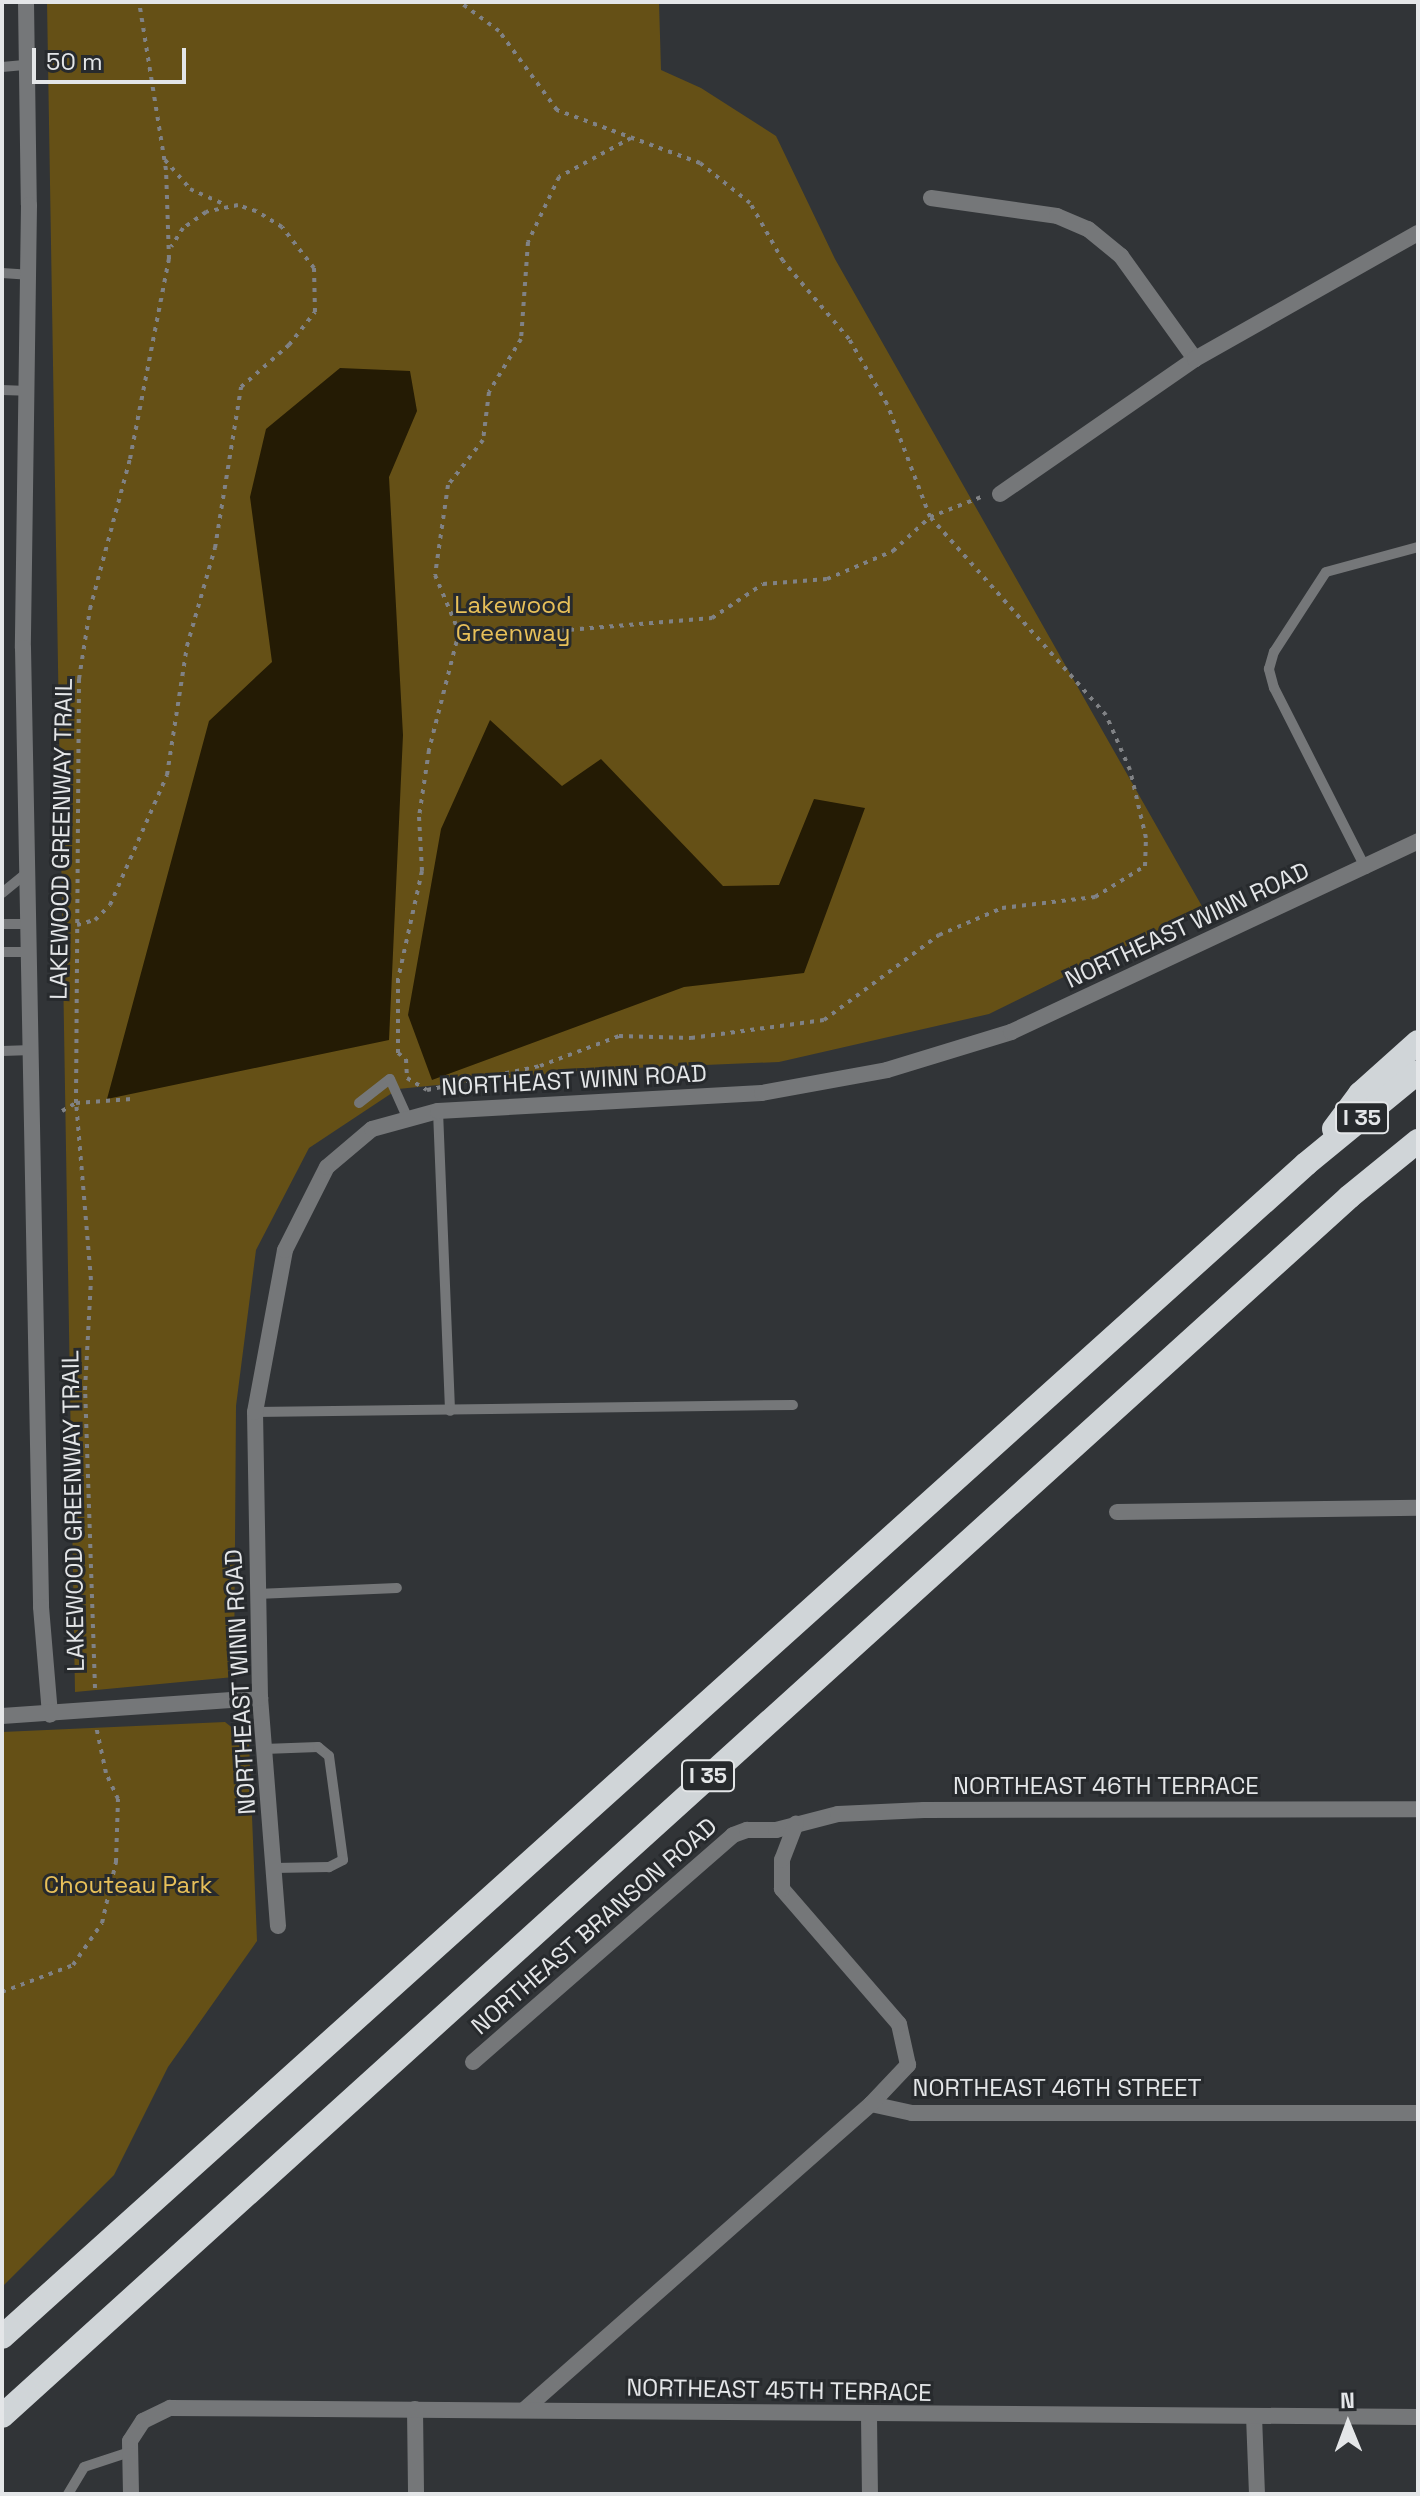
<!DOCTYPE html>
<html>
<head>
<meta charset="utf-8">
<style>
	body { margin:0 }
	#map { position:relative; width:1420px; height:2496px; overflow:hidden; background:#313437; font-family:"Space Grotesk",sans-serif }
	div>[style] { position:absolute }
	.green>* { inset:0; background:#655016 }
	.water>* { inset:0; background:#241b04 }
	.path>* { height:4px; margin-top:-2px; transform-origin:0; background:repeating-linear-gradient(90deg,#808285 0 4px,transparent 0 10px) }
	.service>* { height:10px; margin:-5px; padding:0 5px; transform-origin:5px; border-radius:5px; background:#757779 }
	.minor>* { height:16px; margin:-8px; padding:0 8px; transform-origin:8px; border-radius:8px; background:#757779 }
	.motorway>* { height:24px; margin:-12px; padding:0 12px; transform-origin:12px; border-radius:12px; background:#d0d5d8 }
	span { translate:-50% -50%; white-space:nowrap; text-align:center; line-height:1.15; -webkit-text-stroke:6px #272a2d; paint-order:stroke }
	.shield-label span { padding:2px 6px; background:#272a2d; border:2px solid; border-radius:6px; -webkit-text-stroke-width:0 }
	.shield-label { font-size:22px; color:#e4e6e8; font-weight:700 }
	.park-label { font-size:24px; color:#e8c059 }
	.street-label { font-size:24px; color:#e4e6e8 }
	.frame { position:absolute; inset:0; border:4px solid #e4e6e8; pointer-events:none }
	.north { position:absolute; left:1308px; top:2384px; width:80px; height:80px; -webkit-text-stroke:6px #272a2d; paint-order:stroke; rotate:359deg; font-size:22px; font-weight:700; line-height:32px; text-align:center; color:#e4e6e8 }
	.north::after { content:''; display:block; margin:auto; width:28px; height:36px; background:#e4e6e8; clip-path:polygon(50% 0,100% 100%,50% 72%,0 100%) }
	.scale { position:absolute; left:32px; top:48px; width:154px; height:36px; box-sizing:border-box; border:4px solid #e4e6e8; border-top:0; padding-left:10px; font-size:24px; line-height:28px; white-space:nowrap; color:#e4e6e8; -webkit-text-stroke:6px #272a2d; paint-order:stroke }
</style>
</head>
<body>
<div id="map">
	<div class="green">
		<i style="clip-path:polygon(47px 2px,659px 2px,661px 70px,701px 88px,776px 136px,835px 259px,1203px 908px,989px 1014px,779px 1062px,586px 1070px,398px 1089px,309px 1148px,256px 1250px,236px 1406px,234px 1677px,75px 1692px)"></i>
		<i style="clip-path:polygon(225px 1722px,249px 1741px,257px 1941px,168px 2067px,114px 2175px,2px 2287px,2px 1732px)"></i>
	</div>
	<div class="water">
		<i style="clip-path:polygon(340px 368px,410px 371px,417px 411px,389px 477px,403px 735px,389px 1040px,107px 1099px,209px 721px,272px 662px,250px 497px,266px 429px)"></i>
		<i style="clip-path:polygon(490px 720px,562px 786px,601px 759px,723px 886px,779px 885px,814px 799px,865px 808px,804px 973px,684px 987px,432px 1080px,408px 1015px,441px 829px)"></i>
	</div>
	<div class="path">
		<i style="left:631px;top:138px;width:82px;rotate:151.6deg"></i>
		<i style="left:559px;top:177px;width:72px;rotate:115.5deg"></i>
		<i style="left:528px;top:242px;width:97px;rotate:94.1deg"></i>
		<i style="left:521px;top:339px;width:62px;rotate:121.1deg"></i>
		<i style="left:489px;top:392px;width:48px;rotate:97.1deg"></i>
		<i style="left:483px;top:440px;width:57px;rotate:127.9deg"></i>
		<i style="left:448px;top:485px;width:91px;rotate:98.2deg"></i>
		<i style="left:435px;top:575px;width:62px;rotate:67.2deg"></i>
		<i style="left:459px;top:632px;width:13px;rotate:29deg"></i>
		<i style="left:470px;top:638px;width:243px;rotate:-4.7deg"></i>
		<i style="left:712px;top:618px;width:61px;rotate:-33.7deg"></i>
		<i style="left:763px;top:584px;width:64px;rotate:-4.5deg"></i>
		<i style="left:827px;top:579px;width:72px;rotate:-23deg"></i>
		<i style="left:893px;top:551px;width:50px;rotate:-42.6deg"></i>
		<i style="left:930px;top:517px;width:58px;rotate:-21.3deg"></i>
		<i style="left:165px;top:160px;width:38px;rotate:49deg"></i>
		<i style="left:190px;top:189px;width:37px;rotate:24deg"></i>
		<i style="left:459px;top:632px;width:122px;rotate:104.3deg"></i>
		<i style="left:429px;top:750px;width:68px;rotate:98.5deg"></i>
		<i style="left:419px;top:817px;width:54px;rotate:86.8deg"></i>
		<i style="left:422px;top:871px;width:111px;rotate:102.5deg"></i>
		<i style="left:398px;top:979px;width:74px;rotate:90deg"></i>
		<i style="left:398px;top:1053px;width:10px;rotate:37deg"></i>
		<i style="left:406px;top:1059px;width:19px;rotate:87deg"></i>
		<i style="left:407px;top:1078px;width:23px;rotate:31deg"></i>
		<i style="left:427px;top:1090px;width:116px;rotate:-12deg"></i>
		<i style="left:540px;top:1066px;width:85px;rotate:-20.8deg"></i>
		<i style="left:619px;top:1036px;width:72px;rotate:1.6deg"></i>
		<i style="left:691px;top:1038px;width:134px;rotate:-7.7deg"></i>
		<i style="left:824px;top:1020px;width:143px;rotate:-36.5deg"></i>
		<i style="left:939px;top:935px;width:69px;rotate:-23.2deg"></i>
		<i style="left:1002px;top:908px;width:94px;rotate:-6.7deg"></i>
		<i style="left:1095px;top:897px;width:59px;rotate:-31.8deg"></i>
		<i style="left:1145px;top:866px;width:28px;rotate:-88deg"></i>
		<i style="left:1146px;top:838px;width:70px;rotate:-103.2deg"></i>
		<i style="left:1130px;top:770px;width:60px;rotate:-113.6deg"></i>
		<i style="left:1106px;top:715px;width:265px;rotate:-131.6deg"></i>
		<i style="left:930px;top:517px;width:121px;rotate:-110.8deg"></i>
		<i style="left:887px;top:404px;width:75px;rotate:-120.3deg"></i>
		<i style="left:849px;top:339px;width:102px;rotate:-130.2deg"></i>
		<i style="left:783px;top:261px;width:67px;rotate:-119.6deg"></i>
		<i style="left:750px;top:203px;width:64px;rotate:-141.3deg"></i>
		<i style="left:700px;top:163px;width:153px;rotate:-159.7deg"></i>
		<i style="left:557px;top:110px;width:98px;rotate:-126.3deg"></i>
		<i style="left:499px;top:31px;width:49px;rotate:-143.4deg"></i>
		<i style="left:77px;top:925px;width:19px;rotate:-16deg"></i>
		<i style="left:95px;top:920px;width:21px;rotate:-45deg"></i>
		<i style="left:110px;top:905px;width:142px;rotate:-66.3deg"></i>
		<i style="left:167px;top:775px;width:131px;rotate:-81.2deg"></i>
		<i style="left:187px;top:646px;width:102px;rotate:-74.1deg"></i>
		<i style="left:215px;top:548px;width:163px;rotate:-80.8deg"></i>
		<i style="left:241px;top:387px;width:64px;rotate:-41.2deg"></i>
		<i style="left:289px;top:345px;width:42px;rotate:-51.8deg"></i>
		<i style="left:315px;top:312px;width:44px;rotate:-91.3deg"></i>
		<i style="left:314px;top:268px;width:52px;rotate:-128deg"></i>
		<i style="left:282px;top:227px;width:31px;rotate:-148deg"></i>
		<i style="left:256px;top:211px;width:19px;rotate:-162deg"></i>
		<i style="left:238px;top:205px;width:33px;rotate:168deg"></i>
		<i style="left:206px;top:212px;width:28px;rotate:145deg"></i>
		<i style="left:183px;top:228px;width:22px;rotate:122deg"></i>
		<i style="left:62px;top:1111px;width:16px;rotate:-30deg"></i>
		<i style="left:76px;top:1103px;width:56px;rotate:-4.1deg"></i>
		<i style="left:95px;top:1688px;width:298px;rotate:-91.9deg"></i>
		<i style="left:85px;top:1390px;width:110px;rotate:-86.9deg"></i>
		<i style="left:91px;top:1280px;width:178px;rotate:-94.8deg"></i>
		<i style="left:76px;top:1103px;width:424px;rotate:-89.6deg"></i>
		<i style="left:79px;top:679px;width:71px;rotate:-81.1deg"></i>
		<i style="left:90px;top:609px;width:155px;rotate:-75.1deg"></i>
		<i style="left:130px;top:459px;width:204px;rotate:-79deg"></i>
		<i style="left:169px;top:259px;width:89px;rotate:-91.9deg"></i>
		<i style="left:166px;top:170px;width:170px;rotate:-99.1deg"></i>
		<i style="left:2px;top:1992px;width:76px;rotate:-20.8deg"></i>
		<i style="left:73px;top:1965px;width:51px;rotate:-55.4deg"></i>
		<i style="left:102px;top:1923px;width:63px;rotate:-77.1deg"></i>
		<i style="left:116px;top:1862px;width:63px;rotate:-88.2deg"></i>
		<i style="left:118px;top:1799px;width:29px;rotate:-115deg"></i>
		<i style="left:106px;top:1773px;width:48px;rotate:-102deg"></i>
	</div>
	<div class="service">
		<i style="left:2px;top:67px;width:25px;rotate:-5deg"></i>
		<i style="left:2px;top:273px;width:26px;rotate:4deg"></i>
		<i style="left:2px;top:390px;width:25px;rotate:2deg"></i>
		<i style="left:1366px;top:869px;width:203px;rotate:-116.9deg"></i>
		<i style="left:1274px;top:688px;width:20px;rotate:-105deg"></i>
		<i style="left:1269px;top:669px;width:18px;rotate:-74deg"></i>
		<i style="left:1274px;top:652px;width:95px;rotate:-57deg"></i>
		<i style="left:1326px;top:572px;width:95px;rotate:-15.2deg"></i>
		<i style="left:2px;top:893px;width:33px;rotate:-39deg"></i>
		<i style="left:2px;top:924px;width:27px"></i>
		<i style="left:2px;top:952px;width:28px"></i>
		<i style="left:2px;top:1051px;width:30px;rotate:-2deg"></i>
		<i style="left:359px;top:1103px;width:39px;rotate:-38deg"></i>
		<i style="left:390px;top:1079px;width:44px;rotate:65.8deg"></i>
		<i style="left:438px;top:1111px;width:300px;rotate:87.7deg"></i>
		<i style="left:255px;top:1412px;width:538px;rotate:-0.75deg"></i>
		<i style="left:257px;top:1594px;width:140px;rotate:-2.5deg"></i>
		<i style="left:264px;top:1749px;width:54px;rotate:-2.1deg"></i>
		<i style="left:318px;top:1747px;width:14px;rotate:39deg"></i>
		<i style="left:329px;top:1756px;width:105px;rotate:82.3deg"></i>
		<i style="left:343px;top:1860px;width:16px;rotate:153deg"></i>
		<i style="left:329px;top:1867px;width:55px;rotate:179deg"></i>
		<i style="left:68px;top:2494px;width:31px;rotate:-59deg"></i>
		<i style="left:84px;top:2467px;width:48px;rotate:-18.1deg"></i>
	</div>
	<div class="minor">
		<i style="left:26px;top:2px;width:203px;rotate:89.2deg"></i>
		<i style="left:29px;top:205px;width:443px;rotate:90.8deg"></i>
		<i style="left:23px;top:648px;width:959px;rotate:88.92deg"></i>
		<i style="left:41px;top:1607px;width:108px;rotate:85.2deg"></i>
		<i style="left:931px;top:198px;width:127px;rotate:8.1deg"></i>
		<i style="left:1057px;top:216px;width:34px;rotate:23deg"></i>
		<i style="left:1088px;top:229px;width:43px;rotate:39.3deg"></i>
		<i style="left:1121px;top:256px;width:127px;rotate:54.3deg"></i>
		<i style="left:1000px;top:494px;width:237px;rotate:-34.7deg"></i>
		<i style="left:1195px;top:359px;width:256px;rotate:-29.5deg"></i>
		<i style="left:1117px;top:1512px;width:301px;rotate:-0.8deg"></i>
		<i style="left:2px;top:1716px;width:259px;rotate:-4deg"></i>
		<i style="left:278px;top:1926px;width:229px;rotate:-94.5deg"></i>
		<i style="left:260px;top:1698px;width:286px;rotate:-91deg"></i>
		<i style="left:255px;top:1412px;width:165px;rotate:-79.5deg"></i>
		<i style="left:285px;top:1250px;width:93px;rotate:-63.2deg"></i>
		<i style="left:327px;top:1167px;width:59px;rotate:-40.2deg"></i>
		<i style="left:372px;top:1129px;width:68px;rotate:-15.3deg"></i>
		<i style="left:438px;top:1111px;width:324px;rotate:-3.2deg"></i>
		<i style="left:762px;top:1093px;width:127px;rotate:-10.4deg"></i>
		<i style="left:887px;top:1070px;width:130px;rotate:-17deg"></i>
		<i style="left:1011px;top:1032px;width:450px;rotate:-25.1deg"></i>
		<i style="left:473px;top:2062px;width:345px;rotate:-41.1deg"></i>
		<i style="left:733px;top:1835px;width:15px;rotate:-20deg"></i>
		<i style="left:747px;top:1830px;width:29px"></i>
		<i style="left:776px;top:1830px;width:64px;rotate:-14.5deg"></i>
		<i style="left:838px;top:1814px;width:86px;rotate:-2.7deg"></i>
		<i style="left:924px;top:1810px;width:494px;rotate:-0.1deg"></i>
		<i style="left:871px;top:2104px;width:42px;rotate:12.4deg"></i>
		<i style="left:912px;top:2113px;width:506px"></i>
		<i style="left:415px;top:2409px;width:85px;rotate:89.3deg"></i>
		<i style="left:524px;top:2410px;width:463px;rotate:-41.4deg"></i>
		<i style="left:871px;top:2104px;width:54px;rotate:-46.5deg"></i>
		<i style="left:908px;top:2065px;width:42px;rotate:-102.4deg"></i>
		<i style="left:899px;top:2024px;width:179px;rotate:-130.9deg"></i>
		<i style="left:782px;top:1889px;width:29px;rotate:-90deg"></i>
		<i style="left:782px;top:1860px;width:39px;rotate:-69deg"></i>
		<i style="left:869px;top:2416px;width:78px;rotate:89.3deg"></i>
		<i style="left:1254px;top:2416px;width:78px;rotate:87.8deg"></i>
		<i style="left:131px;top:2494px;width:53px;rotate:-91.1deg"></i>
		<i style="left:130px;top:2441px;width:24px;rotate:-57deg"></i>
		<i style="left:143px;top:2421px;width:30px;rotate:-26deg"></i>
		<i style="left:170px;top:2408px;width:1248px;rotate:0.41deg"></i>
	</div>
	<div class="motorway">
		<i style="left:1334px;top:1129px;width:44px;rotate:-53.4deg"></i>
		<i style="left:1360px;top:1094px;width:78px;rotate:-41.9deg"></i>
		<i style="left:2px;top:2337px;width:1754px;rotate:-41.97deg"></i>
		<i style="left:1306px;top:1164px;width:145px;rotate:-39.4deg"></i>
		<i style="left:2px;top:2416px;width:1817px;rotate:-42.14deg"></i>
		<i style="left:1349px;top:1197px;width:89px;rotate:-39.1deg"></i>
	</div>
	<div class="shield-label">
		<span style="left:1362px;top:1118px">I 35</span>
		<span style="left:708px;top:1776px">I 35</span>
	</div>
	<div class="park-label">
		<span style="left:513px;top:619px">Lakewood<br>Greenway</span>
		<span style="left:128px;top:1885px">Chouteau Park</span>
	</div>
	<div class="street-label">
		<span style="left:61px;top:839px;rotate:-89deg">LAKEWOOD GREENWAY TRAIL</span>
		<span style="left:1187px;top:925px;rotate:-25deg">NORTHEAST WINN ROAD</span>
		<span style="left:574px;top:1080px;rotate:-3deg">NORTHEAST WINN ROAD</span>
		<span style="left:73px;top:1511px;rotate:-91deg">LAKEWOOD GREENWAY TRAIL</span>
		<span style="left:240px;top:1682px;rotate:-93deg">NORTHEAST WINN ROAD</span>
		<span style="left:1106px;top:1786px">NORTHEAST 46TH TERRACE</span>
		<span style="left:594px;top:1926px;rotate:-41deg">NORTHEAST BRANSON ROAD</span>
		<span style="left:1057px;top:2088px">NORTHEAST 46TH STREET</span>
		<span style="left:779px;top:2390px;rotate:1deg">NORTHEAST 45TH TERRACE</span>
	</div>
	<div class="frame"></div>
	<div class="north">N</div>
	<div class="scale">50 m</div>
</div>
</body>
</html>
